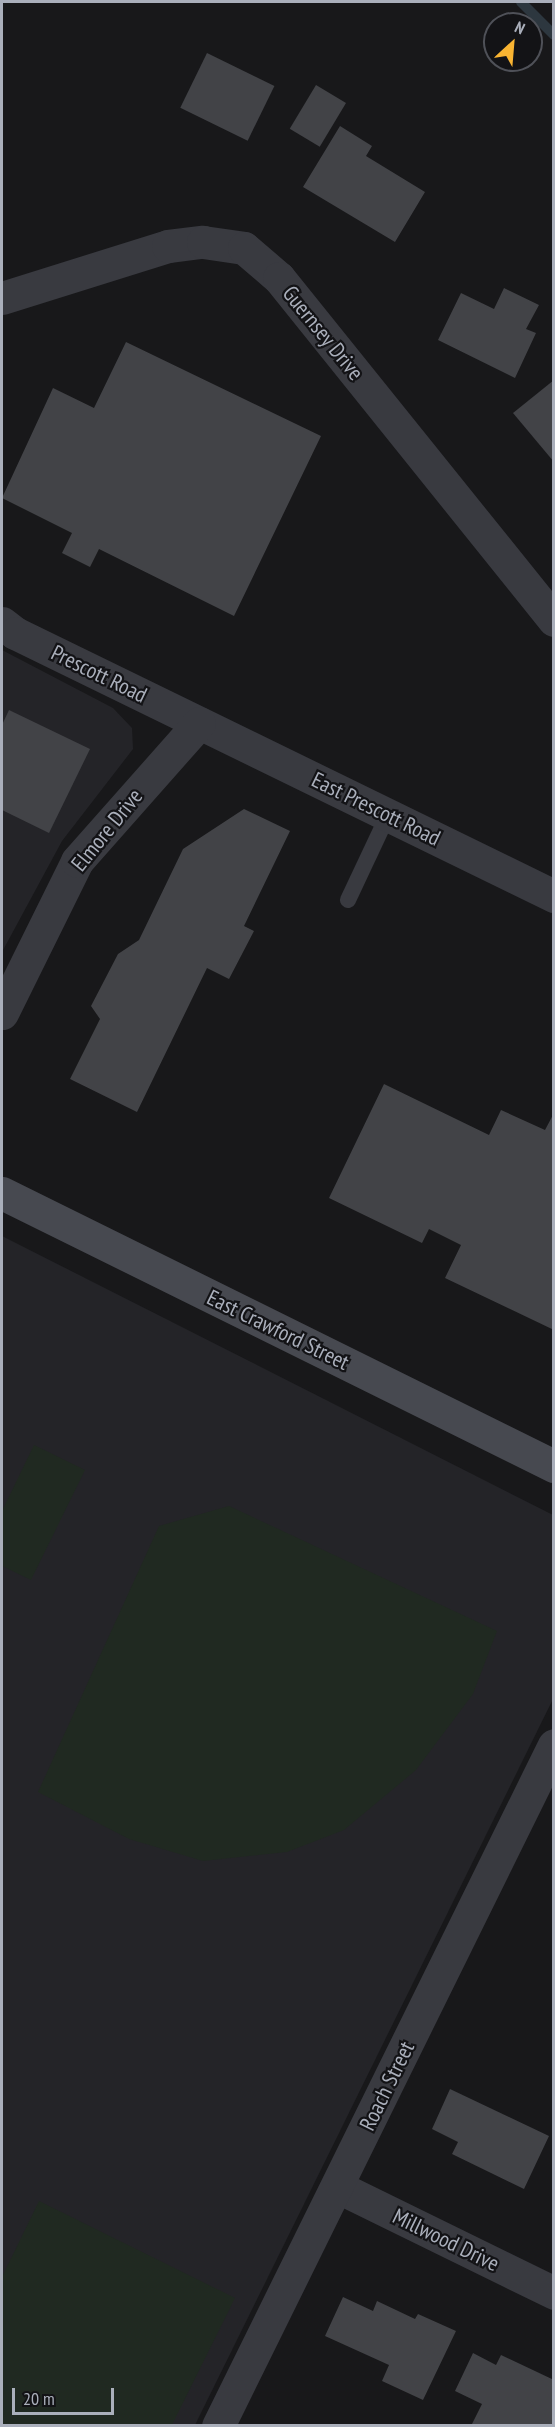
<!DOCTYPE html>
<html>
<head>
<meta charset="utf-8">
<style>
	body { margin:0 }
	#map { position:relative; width:555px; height:2427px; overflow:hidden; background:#18181a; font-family:"PT Sans Narrow",sans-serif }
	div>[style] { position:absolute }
	.built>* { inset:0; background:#242428 }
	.green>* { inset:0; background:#202921 }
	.stream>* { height:10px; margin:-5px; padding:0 5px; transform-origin:5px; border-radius:5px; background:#2d373f }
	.building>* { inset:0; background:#424347; transform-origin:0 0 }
	.lane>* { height:16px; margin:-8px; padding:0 8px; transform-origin:8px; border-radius:8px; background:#393a40 }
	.street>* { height:33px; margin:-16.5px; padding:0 16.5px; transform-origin:16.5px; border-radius:16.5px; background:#393a40 }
	.secondary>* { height:33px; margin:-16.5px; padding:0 16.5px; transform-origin:16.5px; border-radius:16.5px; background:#474950 }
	span { translate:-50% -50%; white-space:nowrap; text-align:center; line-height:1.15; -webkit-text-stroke:4.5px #131316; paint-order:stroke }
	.street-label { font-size:22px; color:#aaafbb }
	.frame { position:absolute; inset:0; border:3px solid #aaafbb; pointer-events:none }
	.north { position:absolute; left:483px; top:12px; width:60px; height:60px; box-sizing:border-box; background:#131316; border:2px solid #4f5158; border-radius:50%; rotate:26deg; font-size:16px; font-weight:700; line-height:24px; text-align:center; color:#aaafbb }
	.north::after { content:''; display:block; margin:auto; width:21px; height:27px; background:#f9b432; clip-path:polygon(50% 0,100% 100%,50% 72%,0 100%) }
	.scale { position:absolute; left:12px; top:2388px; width:102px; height:27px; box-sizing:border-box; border:3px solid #aaafbb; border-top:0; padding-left:8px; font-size:18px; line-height:21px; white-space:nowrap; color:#aaafbb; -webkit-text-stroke:4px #131316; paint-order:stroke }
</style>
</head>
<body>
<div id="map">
	<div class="built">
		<i style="clip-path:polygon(2px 650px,113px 708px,132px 728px,133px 749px,62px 841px,2px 952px)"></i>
		<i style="clip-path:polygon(2px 1236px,553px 1515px,553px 1699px,195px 2425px,2px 2425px)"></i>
	</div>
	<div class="green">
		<i style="clip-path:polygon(34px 1445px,85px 1470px,31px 1580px,2px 1566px,2px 1511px)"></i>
		<i style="clip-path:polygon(229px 1506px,497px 1631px,473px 1694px,416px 1770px,344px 1830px,287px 1852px,203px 1861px,129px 1839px,38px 1792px,159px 1526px)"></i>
		<i style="clip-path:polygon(39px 2201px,235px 2298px,172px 2425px,2px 2425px,2px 2277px)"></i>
	</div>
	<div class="stream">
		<i style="left:521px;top:2px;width:47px;rotate:45deg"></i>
	</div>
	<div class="building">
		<i style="left:207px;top:53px;width:75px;height:61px;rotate:26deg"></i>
		<i style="left:316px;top:85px;width:35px;height:51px;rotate:31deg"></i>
		<i style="clip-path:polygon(340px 126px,372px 146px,366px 156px,425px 192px,395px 242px,303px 187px)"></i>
		<i style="clip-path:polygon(504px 288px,539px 305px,526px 329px,536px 333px,515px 378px,438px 340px,461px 293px,494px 309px)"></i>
		<i style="clip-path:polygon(126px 342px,321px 436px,234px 616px,99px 549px,90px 567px,62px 553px,72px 533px,2px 498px,53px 388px,94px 408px)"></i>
		<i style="clip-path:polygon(554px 380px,554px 462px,513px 413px)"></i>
		<i style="clip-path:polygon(9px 710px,90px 749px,49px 833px,2px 810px,2px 725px)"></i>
		<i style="clip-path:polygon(244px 809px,290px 831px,244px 926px,254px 931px,229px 979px,207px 968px,137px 1112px,70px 1079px,100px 1019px,91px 1006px,118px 954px,139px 940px,183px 849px)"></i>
		<i style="clip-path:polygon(384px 1084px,489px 1135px,501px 1110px,545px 1130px,554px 1113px,554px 1330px,445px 1278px,461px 1245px,429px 1229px,422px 1243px,329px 1198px)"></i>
		<i style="clip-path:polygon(450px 2089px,549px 2136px,524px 2189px,452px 2154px,458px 2142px,432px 2129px)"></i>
		<i style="clip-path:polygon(343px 2297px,373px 2311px,377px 2301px,415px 2319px,418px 2314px,456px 2331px,423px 2400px,382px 2381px,389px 2365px,325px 2336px)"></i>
		<i style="clip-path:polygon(473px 2353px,496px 2365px,501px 2355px,554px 2380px,552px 2426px,471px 2426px,482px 2404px,455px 2391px)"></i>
	</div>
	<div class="lane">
		<i style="left:348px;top:900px;width:94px;rotate:-64.8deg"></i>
	</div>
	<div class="street">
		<i style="left:2px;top:298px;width:174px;rotate:-17.4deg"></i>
		<i style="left:168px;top:246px;width:35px;rotate:-7deg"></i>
		<i style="left:203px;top:242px;width:41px;rotate:8.3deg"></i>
		<i style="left:244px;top:248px;width:46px;rotate:40.6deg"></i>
		<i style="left:279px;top:278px;width:439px;rotate:51.2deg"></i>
		<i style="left:2px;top:623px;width:16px;rotate:38deg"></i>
		<i style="left:15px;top:633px;width:600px;rotate:26.01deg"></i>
		<i style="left:2px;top:1013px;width:169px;rotate:-63.7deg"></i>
		<i style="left:77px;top:861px;width:184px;rotate:-48.5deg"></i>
		<i style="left:338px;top:2187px;width:241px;rotate:26.1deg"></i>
		<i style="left:218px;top:2426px;width:759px;rotate:-63.74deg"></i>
	</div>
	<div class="secondary">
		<i style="left:2px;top:1193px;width:616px;rotate:26.32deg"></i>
	</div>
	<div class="street-label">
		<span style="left:323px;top:333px;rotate:51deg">Guernsey Drive</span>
		<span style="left:99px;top:674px;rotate:26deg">Prescott Road</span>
		<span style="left:376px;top:809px;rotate:26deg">East Prescott Road</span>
		<span style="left:107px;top:830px;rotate:-51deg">Elmore Drive</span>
		<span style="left:278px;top:1330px;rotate:26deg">East Crawford Street</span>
		<span style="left:387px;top:2086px;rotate:-64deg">Roach Street</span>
		<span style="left:446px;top:2240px;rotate:26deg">Millwood Drive</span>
	</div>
	<div class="frame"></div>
	<div class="north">N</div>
	<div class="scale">20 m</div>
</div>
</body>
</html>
